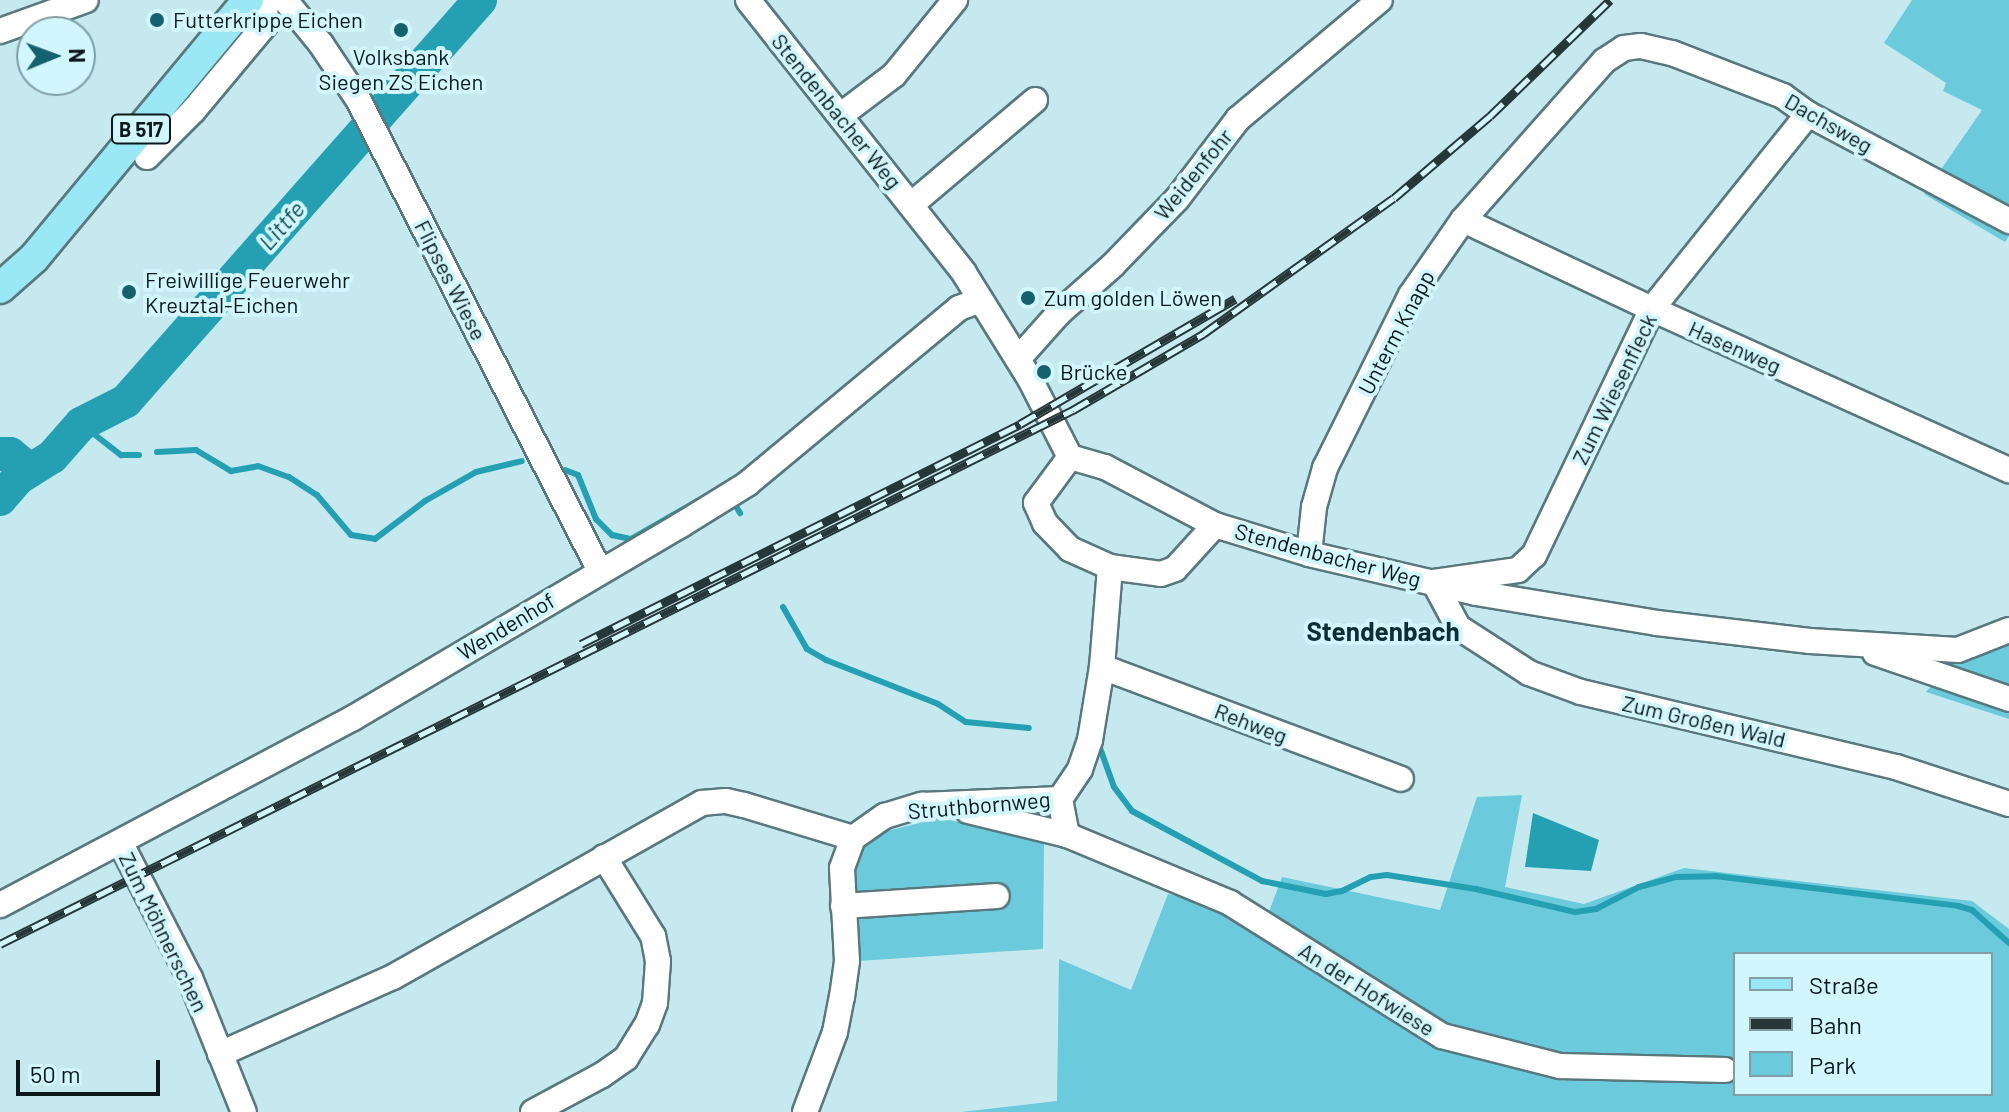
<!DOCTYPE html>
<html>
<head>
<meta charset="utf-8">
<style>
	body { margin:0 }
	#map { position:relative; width:2009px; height:1112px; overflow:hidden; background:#c5e9ef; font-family:Barlow,sans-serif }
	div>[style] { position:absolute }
	.green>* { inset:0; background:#6bcadb }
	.water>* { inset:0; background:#25a0b2 }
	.stream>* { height:6px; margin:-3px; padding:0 3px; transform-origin:3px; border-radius:3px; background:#25a0b2 }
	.river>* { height:34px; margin:-17px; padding:0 17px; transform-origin:17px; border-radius:17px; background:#25a0b2 }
	.roads { filter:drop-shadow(2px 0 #58787e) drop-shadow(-2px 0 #58787e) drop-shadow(0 2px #58787e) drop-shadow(0 -2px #58787e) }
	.minor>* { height:24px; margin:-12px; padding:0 12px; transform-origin:12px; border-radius:12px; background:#fff }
	.major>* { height:30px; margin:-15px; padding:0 15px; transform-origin:15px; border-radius:15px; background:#9ae8f5 }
	.rail>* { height:9px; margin-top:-4.5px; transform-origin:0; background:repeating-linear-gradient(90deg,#d2f6fd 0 18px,#26373a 0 36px); box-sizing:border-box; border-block:2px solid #26373a }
	.dots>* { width:22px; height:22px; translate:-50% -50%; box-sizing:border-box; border:4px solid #d2f6fd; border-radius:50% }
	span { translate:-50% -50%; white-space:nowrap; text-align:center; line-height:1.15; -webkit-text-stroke:8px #d2f6fd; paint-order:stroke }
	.shield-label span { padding:2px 6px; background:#d2f6fd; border:2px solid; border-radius:6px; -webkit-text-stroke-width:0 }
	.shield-label { font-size:20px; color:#0b191b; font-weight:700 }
	.poi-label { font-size:22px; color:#0b191b }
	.left { translate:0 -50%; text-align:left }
	.street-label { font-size:22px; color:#0b191b }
	.water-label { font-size:24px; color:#0e505a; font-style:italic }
	.quarter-label { font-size:26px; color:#0c2f34; font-weight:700 }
	.legend { position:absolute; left:1733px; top:952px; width:260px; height:144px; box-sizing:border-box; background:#d2f6fd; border:2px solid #829ea3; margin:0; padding:10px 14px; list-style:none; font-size:24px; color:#0b191b }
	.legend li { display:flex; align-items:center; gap:16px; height:40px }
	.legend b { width:40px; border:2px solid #829ea3 }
	.north { position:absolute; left:16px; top:16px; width:80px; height:80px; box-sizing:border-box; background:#d2f6fd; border:2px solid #829ea3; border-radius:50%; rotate:89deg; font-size:22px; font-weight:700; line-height:32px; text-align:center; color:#0b191b }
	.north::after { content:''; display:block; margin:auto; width:28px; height:36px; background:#15616d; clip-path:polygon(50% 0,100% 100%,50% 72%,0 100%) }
	.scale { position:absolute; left:16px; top:1060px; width:144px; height:36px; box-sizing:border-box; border:4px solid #0b191b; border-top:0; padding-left:10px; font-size:24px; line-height:28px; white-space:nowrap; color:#0b191b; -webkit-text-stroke:6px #d2f6fd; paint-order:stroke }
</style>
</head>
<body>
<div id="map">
	<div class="green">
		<i style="clip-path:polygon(1912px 0,2009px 0,2009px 236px,2005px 242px,1924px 194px,1982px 110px,1943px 91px,1946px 83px,1884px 43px)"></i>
		<i style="clip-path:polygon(1979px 632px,2009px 637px,2009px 719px,1926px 692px)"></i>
		<i style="clip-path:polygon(evenodd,1522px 795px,1505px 887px,1584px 904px,1684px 868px,1972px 901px,2009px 929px,2009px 1112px,961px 1112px,1057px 1101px,1059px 959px,1131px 990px,1168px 894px,1267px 917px,1282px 877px,1440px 910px,1477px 797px,1522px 795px,1735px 954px,1991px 954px,1991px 1094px,1735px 1094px,1735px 954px)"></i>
		<i style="clip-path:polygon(940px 818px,1044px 841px,1043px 949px,858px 961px,852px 867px,860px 845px,883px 832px)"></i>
	</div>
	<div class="water">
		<i style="clip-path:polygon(1533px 813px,1599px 840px,1591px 871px,1525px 867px)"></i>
	</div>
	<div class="stream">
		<i style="left:81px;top:424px;width:51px;rotate:37.8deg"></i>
		<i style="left:121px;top:455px;width:18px"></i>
		<i style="left:157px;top:452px;width:39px;rotate:-3deg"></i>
		<i style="left:196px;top:450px;width:41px;rotate:31deg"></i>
		<i style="left:231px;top:471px;width:27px;rotate:-10deg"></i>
		<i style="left:258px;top:466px;width:33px;rotate:20deg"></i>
		<i style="left:289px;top:477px;width:33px;rotate:33deg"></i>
		<i style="left:317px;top:495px;width:52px;rotate:49.6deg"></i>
		<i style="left:351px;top:535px;width:24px;rotate:9deg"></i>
		<i style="left:375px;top:539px;width:63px;rotate:-37.2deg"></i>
		<i style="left:425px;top:501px;width:59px;rotate:-29.6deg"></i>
		<i style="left:476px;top:472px;width:47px;rotate:-13.4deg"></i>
		<i style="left:565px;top:470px;width:14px;rotate:21deg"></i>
		<i style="left:578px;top:475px;width:48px;rotate:67.8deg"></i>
		<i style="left:596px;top:519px;width:23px;rotate:45deg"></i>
		<i style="left:612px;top:535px;width:19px;rotate:12deg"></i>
		<i style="left:631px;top:539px;width:78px;rotate:-29.8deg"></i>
		<i style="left:734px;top:503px;width:12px;rotate:59deg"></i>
		<i style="left:783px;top:607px;width:48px;rotate:60.3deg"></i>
		<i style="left:807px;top:649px;width:22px;rotate:30deg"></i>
		<i style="left:826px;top:660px;width:120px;rotate:21.4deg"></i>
		<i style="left:938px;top:704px;width:33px;rotate:33deg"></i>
		<i style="left:966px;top:722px;width:63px;rotate:5.4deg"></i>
		<i style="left:1100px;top:748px;width:41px;rotate:70.3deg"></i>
		<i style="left:1114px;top:787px;width:30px;rotate:53deg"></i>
		<i style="left:1132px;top:811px;width:148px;rotate:28.3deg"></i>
		<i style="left:1262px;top:881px;width:65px;rotate:11.5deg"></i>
		<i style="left:1326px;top:894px;width:16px;rotate:-11deg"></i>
		<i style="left:1342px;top:891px;width:32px;rotate:-26deg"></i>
		<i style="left:1371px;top:877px;width:16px;rotate:-7deg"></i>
		<i style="left:1387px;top:875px;width:90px;rotate:8.9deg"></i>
		<i style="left:1476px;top:889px;width:102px;rotate:13.1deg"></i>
		<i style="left:1575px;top:912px;width:21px;rotate:-8deg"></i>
		<i style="left:1596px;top:909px;width:48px;rotate:-27.1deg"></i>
		<i style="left:1639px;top:887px;width:38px;rotate:-15deg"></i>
		<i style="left:1676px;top:877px;width:39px;rotate:-1deg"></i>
		<i style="left:1715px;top:876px;width:245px;rotate:7deg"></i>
		<i style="left:1958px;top:906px;width:15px;rotate:16deg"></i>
		<i style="left:1972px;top:910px;width:50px;rotate:41.7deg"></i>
	</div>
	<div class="river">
		<i style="left:0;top:454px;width:10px"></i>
		<i style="left:10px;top:454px;width:26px;rotate:39deg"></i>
		<i style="left:0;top:499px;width:28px;rotate:-49deg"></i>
		<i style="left:18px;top:478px;width:40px;rotate:-32deg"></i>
		<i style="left:52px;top:457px;width:44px;rotate:-48.7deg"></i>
		<i style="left:81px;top:424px;width:51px;rotate:-27.1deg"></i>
		<i style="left:126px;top:401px;width:535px;rotate:-48.56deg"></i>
	</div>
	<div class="roads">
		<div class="minor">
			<i style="left:285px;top:0;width:57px;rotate:50.7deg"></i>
			<i style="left:321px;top:44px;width:69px;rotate:56.3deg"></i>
			<i style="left:359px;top:101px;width:528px;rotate:62.85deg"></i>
			<i style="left:748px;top:0;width:348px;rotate:51.6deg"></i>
			<i style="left:964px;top:273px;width:125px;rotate:58.1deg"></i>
			<i style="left:1030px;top:379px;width:88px;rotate:62.9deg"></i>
			<i style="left:1070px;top:457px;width:36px;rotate:16deg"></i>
			<i style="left:1105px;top:467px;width:124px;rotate:27.8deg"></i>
			<i style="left:1215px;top:525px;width:98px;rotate:17.1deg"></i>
			<i style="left:1309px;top:554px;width:171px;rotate:13.1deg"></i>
			<i style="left:1476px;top:593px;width:183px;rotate:9.4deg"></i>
			<i style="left:1657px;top:623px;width:154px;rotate:6.7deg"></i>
			<i style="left:1810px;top:641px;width:148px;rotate:3.5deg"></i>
			<i style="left:1958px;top:650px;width:55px;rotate:-21.4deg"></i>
			<i style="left:0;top:31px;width:91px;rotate:-19.8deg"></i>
			<i style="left:1808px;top:114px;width:250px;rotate:128.7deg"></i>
			<i style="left:1652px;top:309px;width:273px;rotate:115.6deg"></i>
			<i style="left:1534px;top:555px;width:22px;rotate:137deg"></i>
			<i style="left:1518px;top:570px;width:85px;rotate:171.9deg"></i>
			<i style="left:1434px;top:582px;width:51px;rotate:61.9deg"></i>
			<i style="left:1458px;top:627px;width:85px;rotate:32.9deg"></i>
			<i style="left:1529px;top:673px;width:55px;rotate:20.1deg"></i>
			<i style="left:1581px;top:692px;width:324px;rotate:13.4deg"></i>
			<i style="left:1896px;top:767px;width:119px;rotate:18.1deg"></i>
			<i style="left:841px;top:115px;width:66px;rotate:-37deg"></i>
			<i style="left:894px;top:75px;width:97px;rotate:-50.9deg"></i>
			<i style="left:147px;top:157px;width:65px;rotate:-45deg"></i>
			<i style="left:193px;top:111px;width:112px;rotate:-50.1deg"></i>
			<i style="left:265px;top:25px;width:25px;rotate:-88deg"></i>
			<i style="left:912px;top:204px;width:161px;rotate:-40.2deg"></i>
			<i style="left:1463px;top:220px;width:209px;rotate:25.2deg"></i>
			<i style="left:1652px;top:309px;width:392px;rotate:24.3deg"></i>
			<i style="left:1018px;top:359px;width:62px;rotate:-48.3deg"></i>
			<i style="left:1059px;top:313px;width:72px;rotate:-41.6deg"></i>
			<i style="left:1113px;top:265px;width:92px;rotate:-45.9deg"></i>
			<i style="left:1177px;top:199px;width:101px;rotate:-52.7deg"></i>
			<i style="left:1238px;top:119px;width:185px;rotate:-40deg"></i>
			<i style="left:1309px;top:554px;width:47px;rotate:-83.9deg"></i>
			<i style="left:1314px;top:507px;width:41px;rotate:-74.2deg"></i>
			<i style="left:1325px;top:468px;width:193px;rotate:-63.6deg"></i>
			<i style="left:1411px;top:295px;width:91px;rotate:-55.3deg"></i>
			<i style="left:1463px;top:220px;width:213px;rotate:-48.4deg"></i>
			<i style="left:1604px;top:61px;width:24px;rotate:-33deg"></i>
			<i style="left:1624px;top:48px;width:17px;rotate:-7deg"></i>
			<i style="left:1641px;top:46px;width:32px;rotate:13deg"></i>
			<i style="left:1672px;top:53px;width:119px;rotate:21.2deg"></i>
			<i style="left:1783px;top:96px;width:31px;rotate:36deg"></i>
			<i style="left:1808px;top:114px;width:228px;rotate:28deg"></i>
			<i style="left:1110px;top:567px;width:51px;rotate:7.8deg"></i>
			<i style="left:1161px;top:574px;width:15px;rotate:-20deg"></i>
			<i style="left:1175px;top:569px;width:59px;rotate:-47.7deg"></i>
			<i style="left:1875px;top:653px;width:142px;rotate:18.9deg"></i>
			<i style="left:1102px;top:667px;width:319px;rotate:20.5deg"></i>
			<i style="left:1060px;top:799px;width:37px;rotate:79deg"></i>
			<i style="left:1067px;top:835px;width:177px;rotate:22.6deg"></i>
			<i style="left:1230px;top:903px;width:250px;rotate:32.1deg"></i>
			<i style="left:1442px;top:1036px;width:122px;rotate:14.3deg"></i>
			<i style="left:1560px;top:1066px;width:165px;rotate:1.4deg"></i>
			<i style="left:1060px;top:799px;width:36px;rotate:-56deg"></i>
			<i style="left:1080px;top:769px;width:31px;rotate:-71deg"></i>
			<i style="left:1090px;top:740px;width:74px;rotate:-80.7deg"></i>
			<i style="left:1102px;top:667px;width:100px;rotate:-85.4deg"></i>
			<i style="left:1110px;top:567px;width:44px;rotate:-155.8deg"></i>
			<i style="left:1070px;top:549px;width:36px;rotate:-134deg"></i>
			<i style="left:1045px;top:523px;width:22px;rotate:-114deg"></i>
			<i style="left:1036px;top:503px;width:57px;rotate:-53.5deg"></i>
			<i style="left:968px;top:811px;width:102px;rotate:13.6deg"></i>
			<i style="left:120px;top:842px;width:153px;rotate:62.8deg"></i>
			<i style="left:190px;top:978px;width:144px;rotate:68.1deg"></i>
			<i style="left:0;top:905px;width:399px;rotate:-27.9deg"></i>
			<i style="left:353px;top:718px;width:381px;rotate:-30.5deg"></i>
			<i style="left:681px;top:525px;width:78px;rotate:-31.8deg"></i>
			<i style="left:747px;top:484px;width:276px;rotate:-39.7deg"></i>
			<i style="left:959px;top:308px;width:23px;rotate:-20deg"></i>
			<i style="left:843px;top:906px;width:154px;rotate:-3.7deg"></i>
			<i style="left:220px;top:1054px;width:189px;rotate:-24deg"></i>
			<i style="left:393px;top:977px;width:355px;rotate:-29.4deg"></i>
			<i style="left:702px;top:803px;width:24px;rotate:-5deg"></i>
			<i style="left:726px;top:801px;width:18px;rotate:13deg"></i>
			<i style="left:744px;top:805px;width:114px;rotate:16.8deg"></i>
			<i style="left:533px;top:1112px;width:78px;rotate:-28.2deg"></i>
			<i style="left:602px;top:1075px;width:29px;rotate:-35deg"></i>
			<i style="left:626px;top:1058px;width:39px;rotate:-58deg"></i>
			<i style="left:647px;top:1025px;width:23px;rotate:-70deg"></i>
			<i style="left:655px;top:1003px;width:42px;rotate:-85.9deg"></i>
			<i style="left:658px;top:961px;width:25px;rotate:-101deg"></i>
			<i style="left:653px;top:936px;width:93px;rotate:-121.8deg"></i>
			<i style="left:805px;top:1112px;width:85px;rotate:-69.4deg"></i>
			<i style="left:835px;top:1032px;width:36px;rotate:-79deg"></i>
			<i style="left:842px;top:997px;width:36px;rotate:-82deg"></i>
			<i style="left:847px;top:961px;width:93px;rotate:-93.1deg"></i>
			<i style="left:842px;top:868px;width:32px;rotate:-70deg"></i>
			<i style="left:853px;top:838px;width:39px;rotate:-35deg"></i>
			<i style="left:885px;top:816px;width:39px;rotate:-17deg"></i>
			<i style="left:922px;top:805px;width:138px;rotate:-2.5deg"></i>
		</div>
		<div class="major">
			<i style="left:0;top:288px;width:45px;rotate:-41.4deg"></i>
			<i style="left:34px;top:258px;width:335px;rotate:-50.3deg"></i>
		</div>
	</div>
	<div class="rail">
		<i style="left:581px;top:644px;width:491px;rotate:-26.6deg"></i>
		<i style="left:1020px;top:424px;width:249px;rotate:-30.2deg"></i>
		<i style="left:0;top:944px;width:1199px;rotate:-26.46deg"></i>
		<i style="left:1073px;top:410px;width:151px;rotate:-30.3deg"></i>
		<i style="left:1203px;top:334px;width:234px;rotate:-35.5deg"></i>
		<i style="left:1394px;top:198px;width:126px;rotate:-40.5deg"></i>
		<i style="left:1490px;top:116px;width:167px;rotate:-44deg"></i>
	</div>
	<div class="dots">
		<i style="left:157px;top:20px;background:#15616d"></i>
		<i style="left:401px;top:30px;background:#15616d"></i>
		<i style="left:129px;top:292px;background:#15616d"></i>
		<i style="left:1028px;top:298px;background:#15616d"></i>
		<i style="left:1044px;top:372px;background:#15616d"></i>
	</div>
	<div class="shield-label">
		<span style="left:141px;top:129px">B 517</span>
	</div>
	<div class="poi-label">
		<span class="left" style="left:173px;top:20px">Futterkrippe Eichen</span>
		<span style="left:401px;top:69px">Volksbank<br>Siegen ZS Eichen</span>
		<span class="left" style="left:145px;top:292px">Freiwillige Feuerwehr<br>Kreuztal-Eichen</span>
		<span class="left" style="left:1044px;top:298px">Zum golden Löwen</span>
		<span class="left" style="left:1060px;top:372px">Brücke</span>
	</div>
	<div class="street-label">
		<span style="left:837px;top:111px;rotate:51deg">Stendenbacher Weg</span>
		<span style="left:1829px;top:123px;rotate:30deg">Dachsweg</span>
		<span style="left:1193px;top:174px;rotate:-51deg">Weidenfohr</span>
		<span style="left:451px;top:280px;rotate:63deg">Flipses Wiese</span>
		<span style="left:1396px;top:332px;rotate:-62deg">Unterm Knapp</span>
		<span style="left:1735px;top:347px;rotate:24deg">Hasenweg</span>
		<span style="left:1614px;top:389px;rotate:-64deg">Zum Wiesenfleck</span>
		<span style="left:1328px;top:555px;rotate:15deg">Stendenbacher Weg</span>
		<span style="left:506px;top:626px;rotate:-31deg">Wendenhof</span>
		<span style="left:1704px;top:721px;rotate:13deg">Zum Großen Wald</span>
		<span style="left:1251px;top:723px;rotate:21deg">Rehweg</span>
		<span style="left:979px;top:805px;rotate:-5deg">Struthbornweg</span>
		<span style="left:164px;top:932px;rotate:64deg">Zum Möhnerschen</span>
		<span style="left:1367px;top:989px;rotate:32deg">An der Hofwiese</span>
	</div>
	<div class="water-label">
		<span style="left:281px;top:225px;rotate:-49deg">Littfe</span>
	</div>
	<div class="quarter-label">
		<span style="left:1383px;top:631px">Stendenbach</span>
	</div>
	<ul class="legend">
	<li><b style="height:10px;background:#9ae8f5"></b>Straße</li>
	<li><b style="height:10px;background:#26373a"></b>Bahn</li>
	<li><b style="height:22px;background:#6bcadb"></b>Park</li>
	</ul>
	<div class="north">N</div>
	<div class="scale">50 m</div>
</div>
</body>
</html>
